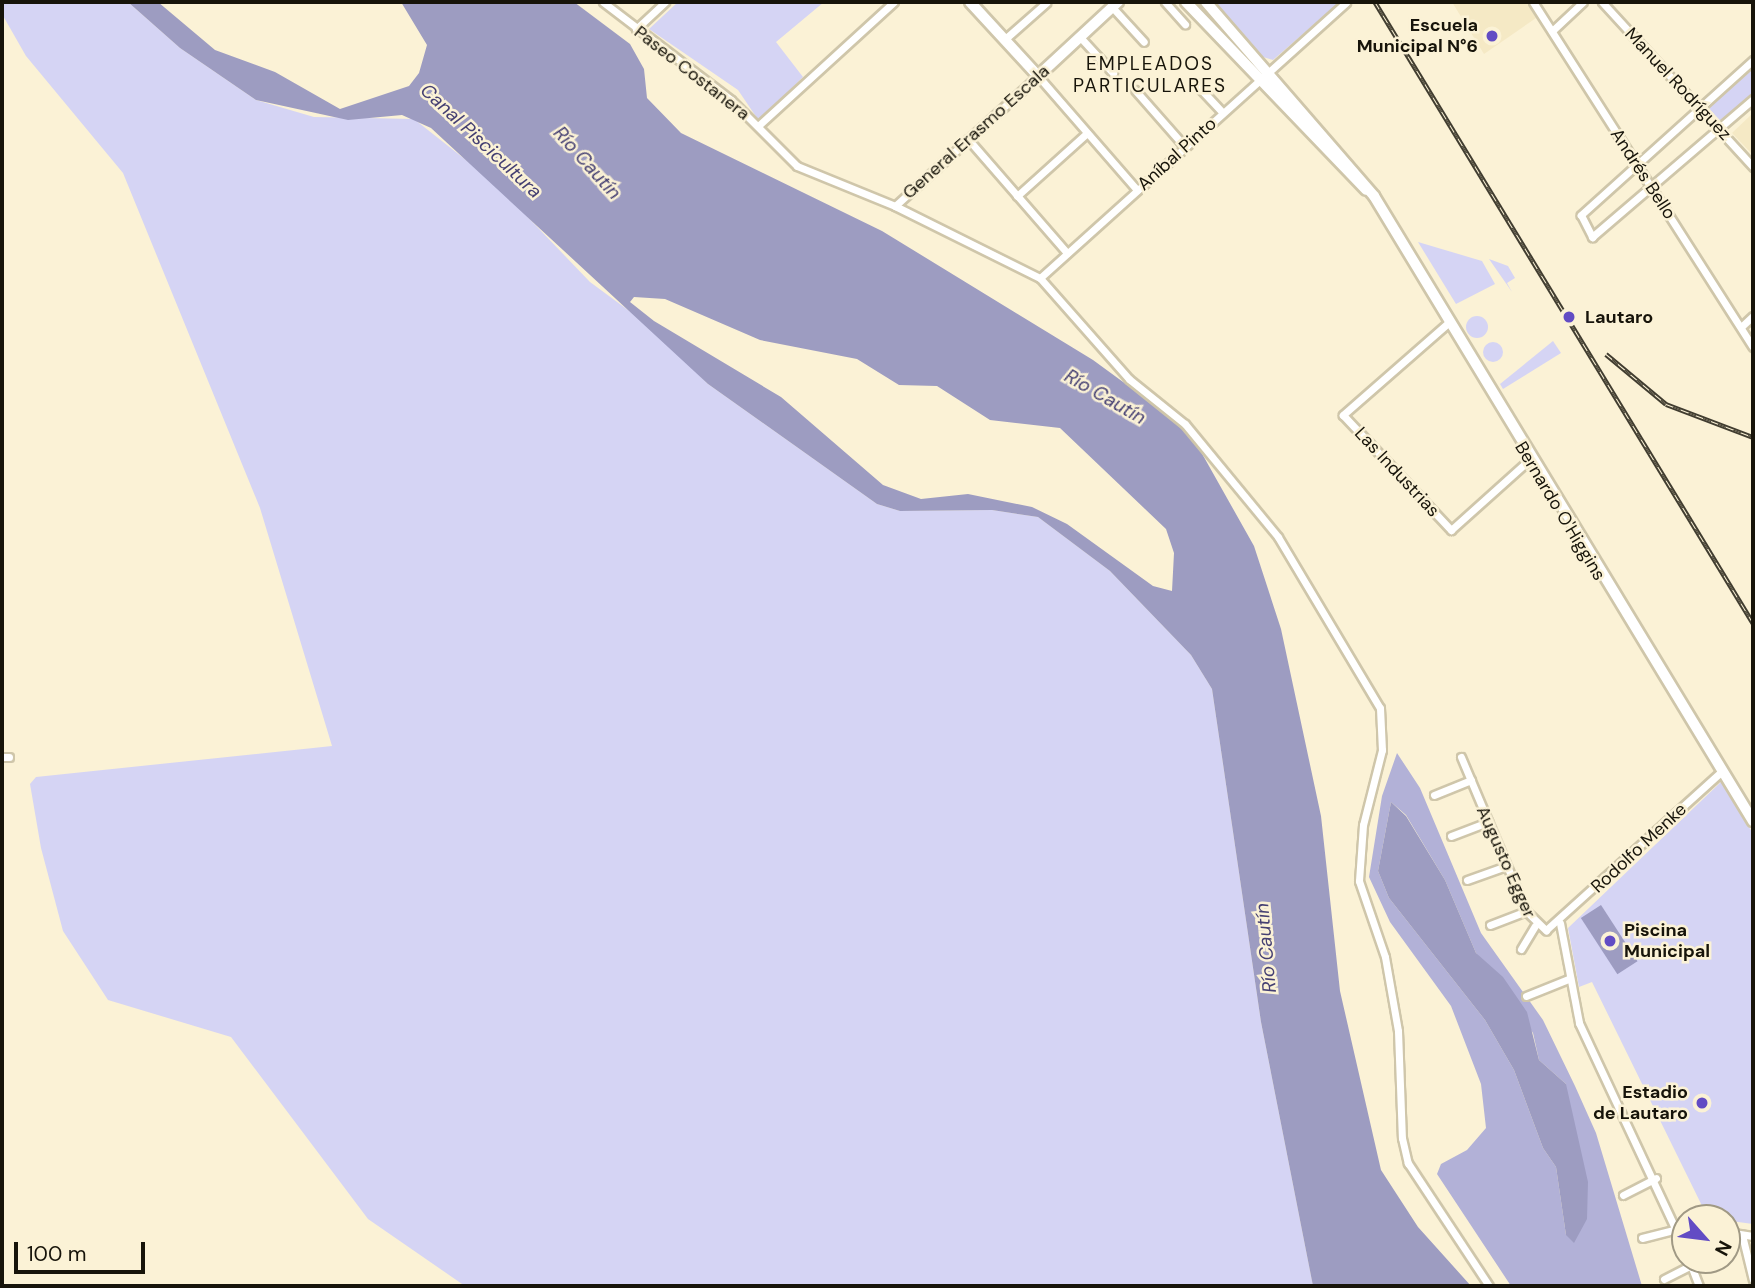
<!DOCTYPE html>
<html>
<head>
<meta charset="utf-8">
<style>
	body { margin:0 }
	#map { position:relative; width:1755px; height:1288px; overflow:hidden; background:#fbf2d6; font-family:"DM Sans",sans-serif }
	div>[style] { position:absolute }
	.built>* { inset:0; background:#f5e9c5 }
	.green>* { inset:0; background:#d5d4f4 }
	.round { border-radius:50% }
	.forest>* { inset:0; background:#b2b1d7 }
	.water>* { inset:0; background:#9d9cc1; transform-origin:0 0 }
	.roads { filter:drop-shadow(2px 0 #cfc6aa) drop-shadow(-2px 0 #cfc6aa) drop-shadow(0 2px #cfc6aa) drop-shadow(0 -2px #cfc6aa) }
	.minor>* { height:7px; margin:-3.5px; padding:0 3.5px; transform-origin:3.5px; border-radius:3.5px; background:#fff }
	.tertiary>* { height:10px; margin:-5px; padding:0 5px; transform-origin:5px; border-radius:5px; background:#fff }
	.secondary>* { height:10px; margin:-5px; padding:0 5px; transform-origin:5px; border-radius:5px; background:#fff }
	.rail>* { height:5px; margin-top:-2.5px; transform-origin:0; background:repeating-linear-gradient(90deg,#fbf2d6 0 8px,#413d30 0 16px); box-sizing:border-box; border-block:2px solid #413d30 }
	.dots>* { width:19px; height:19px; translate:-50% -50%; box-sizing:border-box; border:4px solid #fbf2d6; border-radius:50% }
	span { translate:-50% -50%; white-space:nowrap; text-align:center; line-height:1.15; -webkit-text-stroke:5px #fbf2d6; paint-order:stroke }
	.poi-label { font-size:18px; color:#17140a; font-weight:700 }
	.right { translate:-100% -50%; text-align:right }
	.left { translate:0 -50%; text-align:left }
	.street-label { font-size:18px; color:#17140a }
	.neighbourhood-label { font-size:19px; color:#17140a; letter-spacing:2px }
	.water-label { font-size:19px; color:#443f72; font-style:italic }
	.frame { position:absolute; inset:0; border:4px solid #17140a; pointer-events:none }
	.north { position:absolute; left:1671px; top:1204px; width:70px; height:70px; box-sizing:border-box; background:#fbf2d6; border:2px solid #a09984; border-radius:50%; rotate:118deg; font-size:19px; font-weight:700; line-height:28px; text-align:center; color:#17140a }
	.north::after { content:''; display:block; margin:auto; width:24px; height:32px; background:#624cc4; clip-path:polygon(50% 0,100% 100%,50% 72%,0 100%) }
	.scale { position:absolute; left:14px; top:1242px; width:131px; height:32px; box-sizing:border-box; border:4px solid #17140a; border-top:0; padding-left:9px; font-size:21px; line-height:24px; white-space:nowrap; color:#17140a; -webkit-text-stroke:5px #fbf2d6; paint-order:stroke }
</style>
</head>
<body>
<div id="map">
	<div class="built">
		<i style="clip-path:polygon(1452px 2px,1526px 2px,1536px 18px,1484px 54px)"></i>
		<i style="clip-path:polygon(1753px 113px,1753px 155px,1732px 133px)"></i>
	</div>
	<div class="green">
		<i style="clip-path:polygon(2px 2px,128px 2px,180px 48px,256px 100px,314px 117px,414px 119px,495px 183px,590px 282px,651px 327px,708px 384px,877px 504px,900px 511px,992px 510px,1038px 517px,1110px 571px,1191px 655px,1212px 689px,1261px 1022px,1313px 1286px,465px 1286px,368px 1219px,231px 1037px,108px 1000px,63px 931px,41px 848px,30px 784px,36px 777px,332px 746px,260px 508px,123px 173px,26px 56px,2px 14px)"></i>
		<i style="clip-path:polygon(678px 2px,824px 2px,776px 42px,803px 77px,759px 121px,738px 90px,649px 29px)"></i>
		<i style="clip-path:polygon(1210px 2px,1340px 2px,1273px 60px,1260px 56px)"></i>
		<i style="clip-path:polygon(1753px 63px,1753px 95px,1721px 125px,1707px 105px)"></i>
		<i style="clip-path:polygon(1418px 242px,1482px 261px,1495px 284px,1456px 304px)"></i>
		<i style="clip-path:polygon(1489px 259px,1508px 266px,1515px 278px,1507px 283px,1512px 292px)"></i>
		<i class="round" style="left:1466px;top:316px;width:22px;height:22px"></i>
		<i style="clip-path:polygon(1553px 341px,1561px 353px,1503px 389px,1500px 384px)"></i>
		<i class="round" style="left:1483px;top:342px;width:20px;height:20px"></i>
		<i style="clip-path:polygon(1722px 781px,1753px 834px,1753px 1224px,1708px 1218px,1592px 982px,1579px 987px,1568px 928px)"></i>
	</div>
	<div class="forest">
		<i style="clip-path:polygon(evenodd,1397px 753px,1420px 788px,1481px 933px,1543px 1020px,1575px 1086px,1596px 1133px,1642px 1286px,1511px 1286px,1437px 1174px,1441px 1164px,1467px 1150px,1486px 1128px,1481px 1084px,1451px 1006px,1390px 922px,1369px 877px,1382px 796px,1397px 753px,1391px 802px,1406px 815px,1445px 880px,1476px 953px,1533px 1033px,1539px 1060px,1566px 1084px,1566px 1235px,1556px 1167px,1543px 1148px,1514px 1070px,1485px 1020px,1389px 898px,1378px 871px,1391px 802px)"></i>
	</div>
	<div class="water">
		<i style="clip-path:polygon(evenodd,128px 2px,158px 2px,215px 50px,275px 72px,340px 109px,409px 86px,419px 73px,427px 45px,401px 2px,574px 2px,630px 44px,644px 69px,647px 98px,681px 133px,882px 231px,1093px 360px,1171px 417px,1196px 443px,1254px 546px,1281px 629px,1321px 816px,1340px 991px,1381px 1170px,1418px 1227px,1471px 1286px,1313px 1286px,1261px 1022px,1212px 689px,1191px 655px,1110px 571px,1038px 517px,992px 510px,900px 511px,877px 504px,708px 384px,431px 128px,402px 115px,348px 120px,256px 100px,180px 48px,128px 2px,634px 297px,665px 299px,760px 340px,857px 359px,899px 385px,937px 386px,990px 420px,1060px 428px,1166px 529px,1174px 553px,1172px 591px,1153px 586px,1067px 524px,1032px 507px,968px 494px,921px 499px,883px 485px,781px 397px,654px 321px,630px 302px,634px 297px)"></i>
		<i style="clip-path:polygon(1391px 802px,1406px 816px,1445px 880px,1476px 953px,1503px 977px,1527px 1012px,1539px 1060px,1566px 1084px,1588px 1182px,1587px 1219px,1574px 1243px,1566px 1235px,1556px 1167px,1543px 1148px,1514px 1070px,1485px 1020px,1389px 898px,1378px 871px)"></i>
		<i style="left:1601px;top:905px;width:67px;height:24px;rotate:57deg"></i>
	</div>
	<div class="roads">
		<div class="minor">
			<i style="left:603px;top:2px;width:161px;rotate:37.4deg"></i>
			<i style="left:731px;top:100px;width:93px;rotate:45deg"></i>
			<i style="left:797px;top:166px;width:106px;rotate:22.2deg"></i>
			<i style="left:895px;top:206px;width:162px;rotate:26.4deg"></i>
			<i style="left:1040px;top:278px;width:135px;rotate:48.6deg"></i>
			<i style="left:1129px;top:379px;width:72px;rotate:38.8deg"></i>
			<i style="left:1185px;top:424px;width:146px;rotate:50.5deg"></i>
			<i style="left:1278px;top:537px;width:199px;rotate:59.2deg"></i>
			<i style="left:1380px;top:708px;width:42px;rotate:87.3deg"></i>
			<i style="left:1382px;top:750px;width:77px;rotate:104.2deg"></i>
			<i style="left:1363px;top:825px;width:56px;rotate:94.1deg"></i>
			<i style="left:1359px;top:881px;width:80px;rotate:71.1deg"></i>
			<i style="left:1385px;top:957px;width:75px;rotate:80deg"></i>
			<i style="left:1398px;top:1031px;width:107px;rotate:87.9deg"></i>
			<i style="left:1402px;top:1138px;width:26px;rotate:77deg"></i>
			<i style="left:1408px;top:1163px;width:147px;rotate:56.6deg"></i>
			<i style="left:1165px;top:2px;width:30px;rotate:48deg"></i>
			<i style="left:1533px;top:2px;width:409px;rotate:57.5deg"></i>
			<i style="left:1602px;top:2px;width:224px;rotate:47.5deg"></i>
			<i style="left:1112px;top:7px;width:47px;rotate:47.6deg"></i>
			<i style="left:636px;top:29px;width:40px;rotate:-43deg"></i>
			<i style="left:1552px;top:31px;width:42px;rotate:-43.1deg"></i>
			<i style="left:1080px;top:37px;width:49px;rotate:47.5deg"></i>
			<i style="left:1005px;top:39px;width:55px;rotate:-41.3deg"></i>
			<i style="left:1753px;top:60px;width:232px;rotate:138deg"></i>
			<i style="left:1581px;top:215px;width:25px;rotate:63deg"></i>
			<i style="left:1592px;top:237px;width:212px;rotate:-40.6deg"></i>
			<i style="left:1194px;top:82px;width:42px;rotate:46.9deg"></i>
			<i style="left:1135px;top:90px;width:76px;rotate:48.7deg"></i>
			<i style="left:758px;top:126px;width:184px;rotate:-42.4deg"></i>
			<i style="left:968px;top:139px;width:151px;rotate:49deg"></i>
			<i style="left:1017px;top:196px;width:94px;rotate:-42deg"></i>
			<i style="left:895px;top:206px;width:193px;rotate:-42.3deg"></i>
			<i style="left:1038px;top:76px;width:151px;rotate:49deg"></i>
			<i style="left:1040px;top:278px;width:412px;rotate:-42deg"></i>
			<i style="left:1448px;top:323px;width:140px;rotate:138.8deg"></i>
			<i style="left:1343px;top:415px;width:158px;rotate:46.8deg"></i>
			<i style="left:1451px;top:530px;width:105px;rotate:-41.9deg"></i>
			<i style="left:1741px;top:327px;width:16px;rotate:-43deg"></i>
			<i style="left:2px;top:757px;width:7px"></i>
			<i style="left:1461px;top:757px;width:167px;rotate:67.1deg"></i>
			<i style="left:1526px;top:911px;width:28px;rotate:44deg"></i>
			<i style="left:1546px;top:930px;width:234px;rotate:-42.1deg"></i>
			<i style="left:1434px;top:795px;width:40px;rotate:-22deg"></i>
			<i style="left:1451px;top:836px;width:40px;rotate:-21deg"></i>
			<i style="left:1467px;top:880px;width:41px;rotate:-19.7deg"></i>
			<i style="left:1560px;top:923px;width:102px;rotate:79.2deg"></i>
			<i style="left:1579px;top:1023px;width:250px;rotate:64.9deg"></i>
			<i style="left:1490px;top:925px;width:39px;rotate:-21deg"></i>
			<i style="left:1521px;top:949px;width:27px;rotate:-59deg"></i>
			<i style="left:1526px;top:996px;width:45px;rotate:-22deg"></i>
			<i style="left:1623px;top:1195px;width:37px;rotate:-27deg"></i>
			<i style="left:1727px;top:1232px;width:26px;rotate:9deg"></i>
			<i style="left:1742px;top:1235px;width:46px;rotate:76.3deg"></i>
			<i style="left:1642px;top:1238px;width:44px;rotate:-14.3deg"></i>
			<i style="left:1689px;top:1260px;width:28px;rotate:69deg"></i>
			<i style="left:1664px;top:1279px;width:30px;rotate:-27deg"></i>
		</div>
		<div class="tertiary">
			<i style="left:970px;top:2px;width:100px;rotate:47.4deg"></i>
			<i style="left:1038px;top:76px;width:109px;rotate:-42.8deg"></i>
		</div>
		<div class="secondary">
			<i style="left:1186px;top:2px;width:260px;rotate:46.2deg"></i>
			<i style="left:1206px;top:2px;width:257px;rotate:49.1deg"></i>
			<i style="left:1374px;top:196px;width:731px;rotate:58.77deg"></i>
		</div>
	</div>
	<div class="rail">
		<i style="left:1375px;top:2px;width:727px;rotate:58.67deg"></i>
		<i style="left:1606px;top:354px;width:78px;rotate:39.8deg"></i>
		<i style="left:1666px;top:404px;width:93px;rotate:20.8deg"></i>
	</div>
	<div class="dots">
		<i style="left:1492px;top:36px;background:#624cc4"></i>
		<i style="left:1569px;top:317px;background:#624cc4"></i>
		<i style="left:1610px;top:941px;background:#624cc4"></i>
		<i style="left:1702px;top:1103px;background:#624cc4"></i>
	</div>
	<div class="poi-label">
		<span class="right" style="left:1478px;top:36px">Escuela<br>Municipal N°6</span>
		<span class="left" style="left:1585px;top:317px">Lautaro</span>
		<span class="left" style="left:1624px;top:941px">Piscina<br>Municipal</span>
		<span class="right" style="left:1688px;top:1103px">Estadio<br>de Lautaro</span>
	</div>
	<div class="street-label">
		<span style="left:692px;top:73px;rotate:38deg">Paseo Costanera</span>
		<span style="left:1678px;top:84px;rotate:47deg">Manuel Rodríguez</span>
		<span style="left:976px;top:132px;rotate:-42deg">General Erasmo Escala</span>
		<span style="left:1177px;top:154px;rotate:-42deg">Aníbal Pinto</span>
		<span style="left:1643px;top:174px;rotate:57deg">Andrés Bello</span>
		<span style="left:1397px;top:472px;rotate:47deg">Las Industrias</span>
		<span style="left:1560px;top:511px;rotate:59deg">Bernardo O'Higgins</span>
		<span style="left:1639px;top:848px;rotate:-43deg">Rodolfo Menke</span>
		<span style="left:1506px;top:862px;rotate:66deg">Augusto Egger</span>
	</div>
	<div class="neighbourhood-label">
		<span style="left:1150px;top:75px">EMPLEADOS<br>PARTICULARES</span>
	</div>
	<div class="water-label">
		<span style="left:481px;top:141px;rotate:43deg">Canal Piscicultura</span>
		<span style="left:587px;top:163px;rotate:48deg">Río Cautín</span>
		<span style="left:1105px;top:397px;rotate:30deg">Río Cautín</span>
		<span style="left:1266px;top:948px;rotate:-95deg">Río Cautín</span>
	</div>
	<div class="frame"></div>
	<div class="north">N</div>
	<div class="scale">100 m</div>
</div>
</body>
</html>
